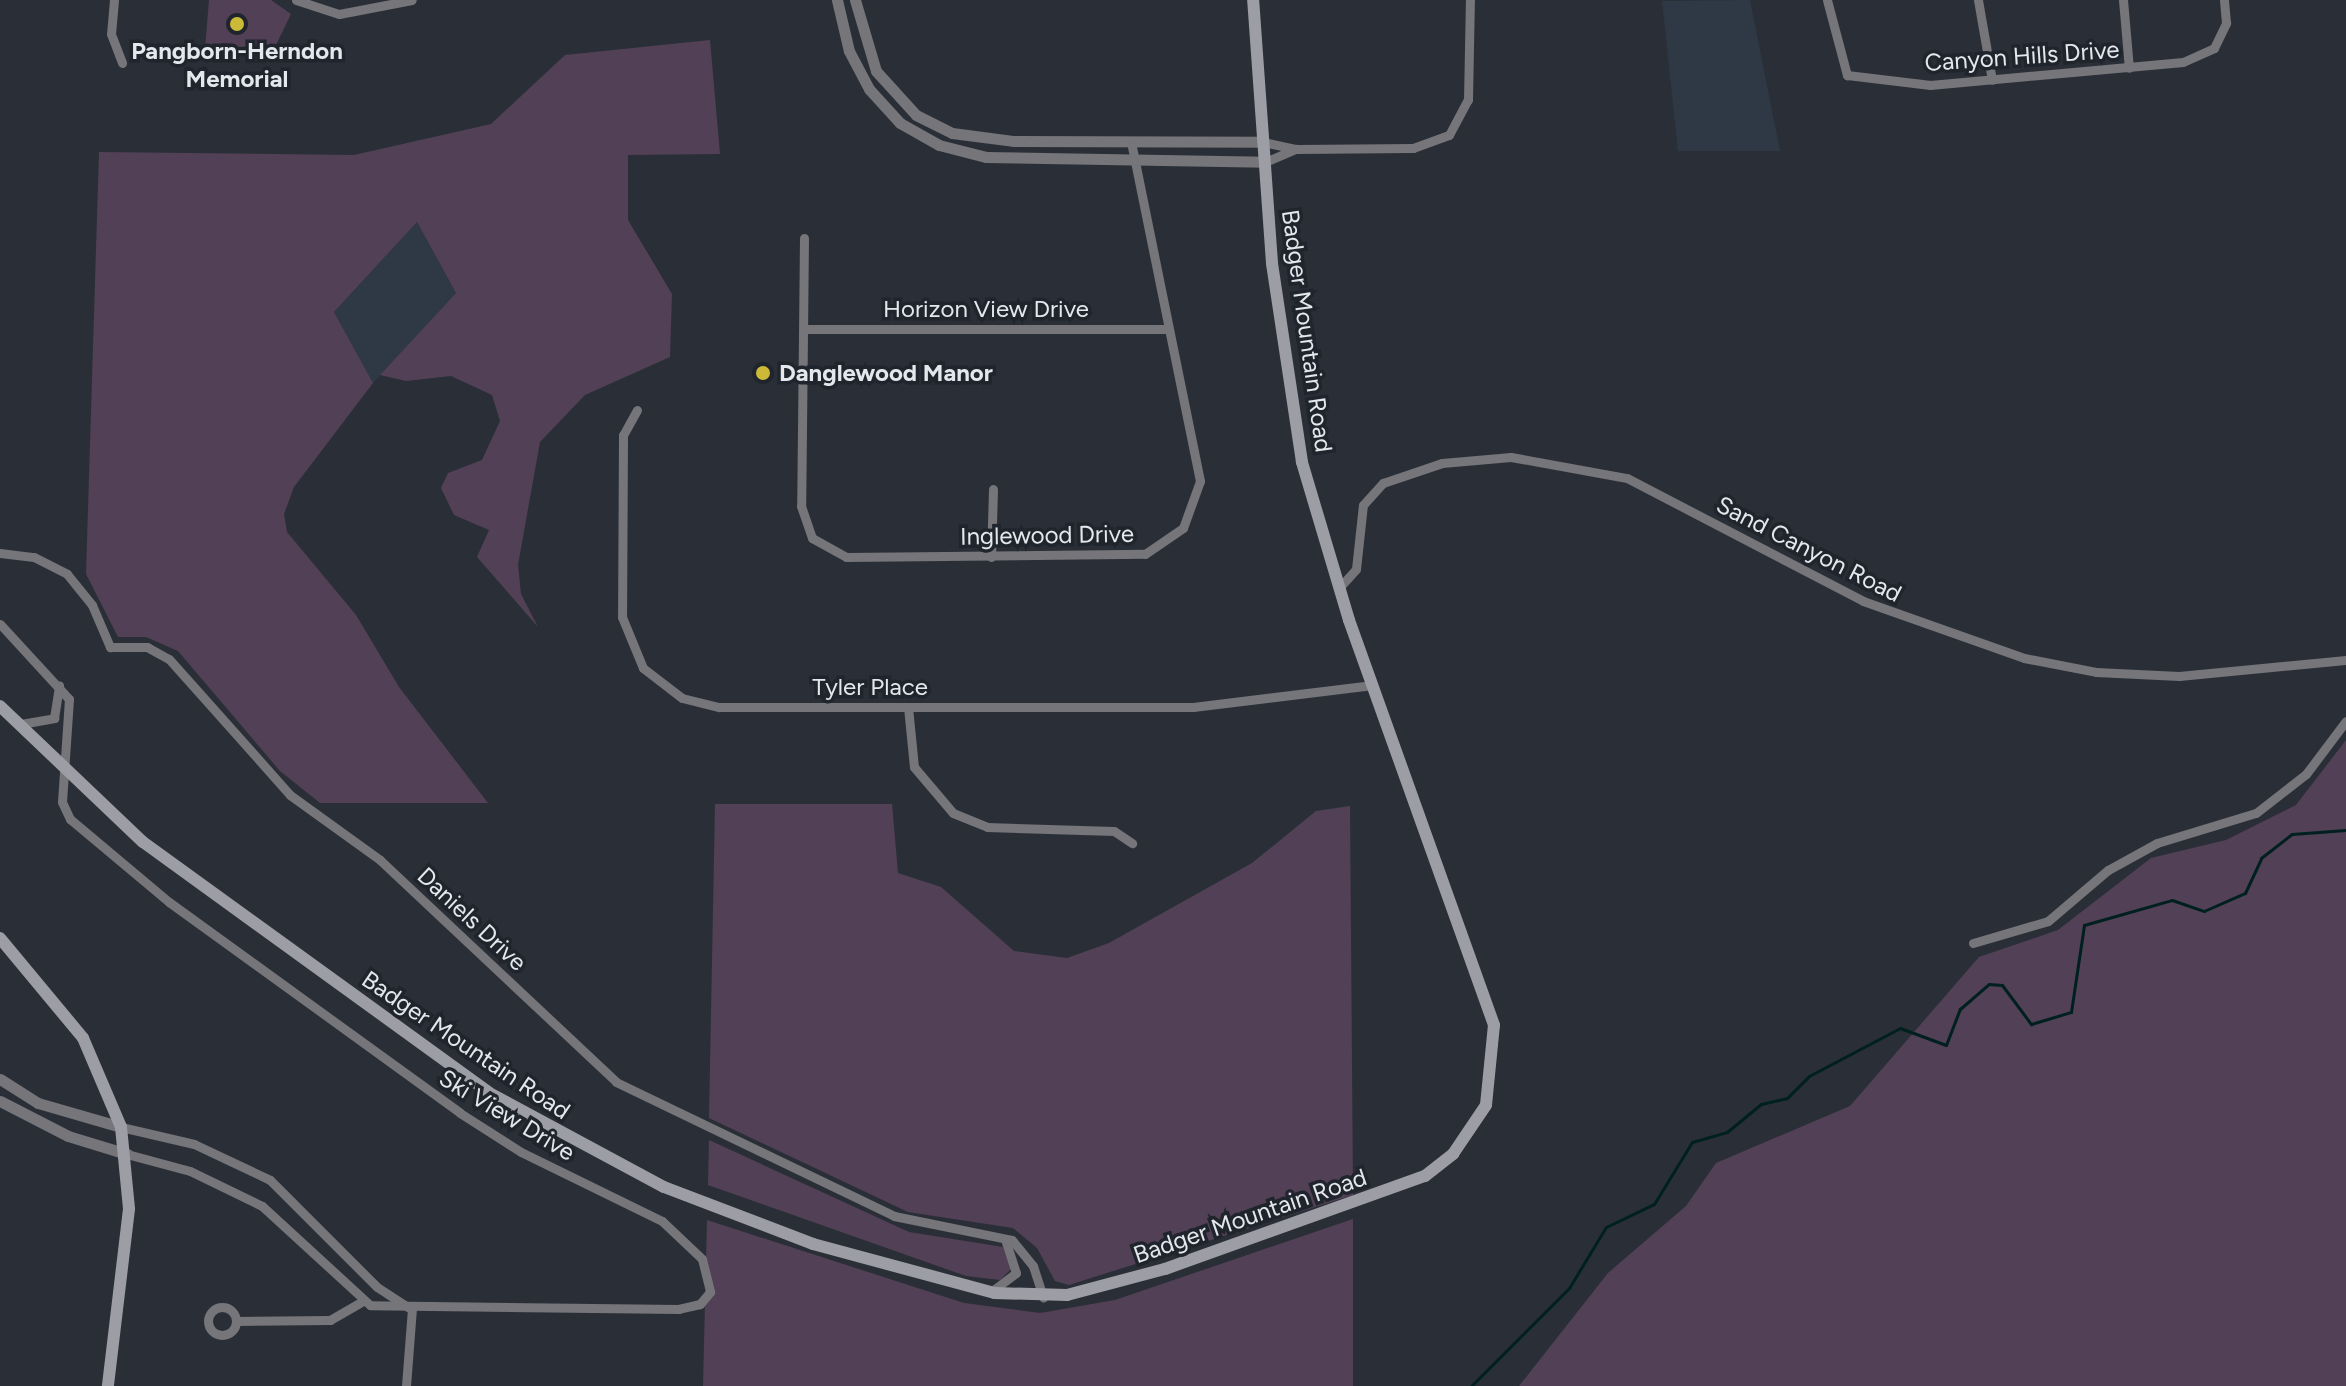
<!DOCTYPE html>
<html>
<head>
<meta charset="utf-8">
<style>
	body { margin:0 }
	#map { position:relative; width:2346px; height:1386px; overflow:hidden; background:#2a2f37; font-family:Figtree,sans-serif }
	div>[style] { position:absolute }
	.built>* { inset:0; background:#2f3845 }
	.green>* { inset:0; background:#524056 }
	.stream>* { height:3px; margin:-1.5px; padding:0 1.5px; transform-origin:1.5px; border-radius:1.5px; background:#002020 }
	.minor>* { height:9px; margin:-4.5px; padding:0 4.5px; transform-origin:4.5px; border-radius:4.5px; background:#75757a }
	.minor>.ring { margin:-4.5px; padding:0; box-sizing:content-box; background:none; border:9px solid #75757a; border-radius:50% }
	.tertiary>* { height:11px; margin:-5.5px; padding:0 5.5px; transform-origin:5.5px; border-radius:5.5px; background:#75757a }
	.secondary>* { height:12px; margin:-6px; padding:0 6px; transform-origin:6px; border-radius:6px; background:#9d9da5 }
	.dots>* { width:22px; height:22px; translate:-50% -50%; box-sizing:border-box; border:4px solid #20252d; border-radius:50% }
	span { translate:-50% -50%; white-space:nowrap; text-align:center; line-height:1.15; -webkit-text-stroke:7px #20252d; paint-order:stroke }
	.poi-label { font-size:24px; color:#e4e8ed; font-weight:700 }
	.left { translate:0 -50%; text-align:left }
	.street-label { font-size:24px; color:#e4e8ed }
</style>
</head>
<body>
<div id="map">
	<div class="built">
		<i style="clip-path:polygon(1750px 0,1780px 151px,1678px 151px,1662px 1px)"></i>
		<i style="clip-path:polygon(417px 222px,456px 293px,373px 383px,334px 312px)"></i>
	</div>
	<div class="green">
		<i style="clip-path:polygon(209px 0,271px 0,291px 14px,274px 49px,205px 49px)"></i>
		<i style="clip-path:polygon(710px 40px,720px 154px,628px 155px,628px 220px,672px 294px,670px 357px,585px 395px,540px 442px,518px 565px,521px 594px,538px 627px,477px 557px,489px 530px,454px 515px,441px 488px,448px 473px,482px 460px,500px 421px,492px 395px,451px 376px,406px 381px,380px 375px,456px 293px,417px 222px,334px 312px,373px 383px,294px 487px,284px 514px,287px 532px,356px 615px,399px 687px,488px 803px,320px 803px,280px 771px,178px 651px,146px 637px,118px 637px,86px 574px,99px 152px,354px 155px,491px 124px,565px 55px)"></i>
		<i style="clip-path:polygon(2346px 740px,2346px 1386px,1519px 1386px,1608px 1273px,1686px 1206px,1716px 1163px,1850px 1106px,1979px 957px,2058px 930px,2151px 858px,2226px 840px,2296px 805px)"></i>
		<i style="clip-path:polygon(715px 804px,892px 804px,898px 873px,941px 887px,1014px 951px,1067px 958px,1109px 943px,1252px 863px,1316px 811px,1350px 806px,1353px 1195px,1069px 1285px,1055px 1281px,1037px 1248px,1013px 1228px,908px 1212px,709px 1118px)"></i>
		<i style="clip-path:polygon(709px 1140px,909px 1232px,1003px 1247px,1012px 1268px,1000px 1280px,966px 1276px,708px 1185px)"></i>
		<i style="clip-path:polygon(1353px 1219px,1353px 1386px,703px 1386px,707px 1220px,964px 1303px,1040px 1313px,1115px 1300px)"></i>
	</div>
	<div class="stream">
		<i style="left:1471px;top:1386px;width:139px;rotate:-45deg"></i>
		<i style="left:1569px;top:1288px;width:71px;rotate:-58.8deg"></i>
		<i style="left:1606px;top:1227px;width:53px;rotate:-25.6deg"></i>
		<i style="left:1654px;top:1204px;width:73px;rotate:-58.5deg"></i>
		<i style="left:1692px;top:1142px;width:36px;rotate:-16deg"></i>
		<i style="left:1727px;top:1132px;width:44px;rotate:-39.5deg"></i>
		<i style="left:1761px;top:1104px;width:27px;rotate:-13deg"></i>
		<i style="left:1787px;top:1098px;width:31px;rotate:-45deg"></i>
		<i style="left:1809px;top:1076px;width:103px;rotate:-27.8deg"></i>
		<i style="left:1900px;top:1028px;width:49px;rotate:20.3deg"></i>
		<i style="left:1946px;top:1045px;width:39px;rotate:-69deg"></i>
		<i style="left:1960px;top:1009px;width:38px;rotate:-41deg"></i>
		<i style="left:1989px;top:984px;width:13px;rotate:4deg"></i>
		<i style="left:2002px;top:985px;width:49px;rotate:53.4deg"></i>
		<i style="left:2031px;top:1024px;width:42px;rotate:-16.7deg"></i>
		<i style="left:2071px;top:1012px;width:88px;rotate:-81.5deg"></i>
		<i style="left:2084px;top:925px;width:91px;rotate:-15.9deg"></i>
		<i style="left:2172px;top:900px;width:34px;rotate:19deg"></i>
		<i style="left:2204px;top:911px;width:45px;rotate:-23.7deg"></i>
		<i style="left:2245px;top:893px;width:38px;rotate:-65deg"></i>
		<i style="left:2261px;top:858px;width:39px;rotate:-38deg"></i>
		<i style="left:2292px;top:834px;width:54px;rotate:-4.2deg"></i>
	</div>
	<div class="minor">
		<i style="left:114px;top:0;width:34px;rotate:95deg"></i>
		<i style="left:111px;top:34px;width:31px;rotate:69deg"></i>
		<i style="left:296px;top:0;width:45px;rotate:18deg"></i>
		<i style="left:339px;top:14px;width:74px;rotate:-10.9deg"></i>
		<i style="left:1827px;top:0;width:78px;rotate:75.1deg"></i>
		<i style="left:1847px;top:75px;width:84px;rotate:6.9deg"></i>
		<i style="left:1930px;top:85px;width:254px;rotate:-5.2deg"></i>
		<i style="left:2183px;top:62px;width:34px;rotate:-24deg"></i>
		<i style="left:2214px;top:48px;width:28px;rotate:-64deg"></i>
		<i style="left:2226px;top:23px;width:23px;rotate:-95deg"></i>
		<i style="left:1978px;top:0;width:81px;rotate:80.1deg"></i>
		<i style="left:2123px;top:0;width:68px;rotate:85deg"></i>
		<i style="left:1263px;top:142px;width:34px;rotate:12deg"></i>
		<i style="left:1296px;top:149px;width:117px;rotate:-0.5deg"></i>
		<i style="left:1413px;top:148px;width:38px;rotate:-20deg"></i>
		<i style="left:1449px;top:135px;width:40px;rotate:-62deg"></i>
		<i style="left:1468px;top:100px;width:100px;rotate:-88.9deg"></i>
		<i style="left:1265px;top:162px;width:34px;rotate:-23deg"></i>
		<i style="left:804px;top:238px;width:268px;rotate:90.6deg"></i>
		<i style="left:801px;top:506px;width:34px;rotate:71deg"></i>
		<i style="left:812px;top:538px;width:39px;rotate:29deg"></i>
		<i style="left:846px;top:557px;width:299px;rotate:-0.6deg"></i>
		<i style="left:1145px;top:554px;width:46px;rotate:-34.4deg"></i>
		<i style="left:1183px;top:528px;width:50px;rotate:-70.1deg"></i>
		<i style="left:1200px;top:481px;width:347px;rotate:-101.5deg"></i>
		<i style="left:804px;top:329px;width:364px"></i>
		<i style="left:637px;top:410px;width:29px;rotate:119deg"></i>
		<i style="left:623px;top:435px;width:182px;rotate:90.3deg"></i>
		<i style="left:622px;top:617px;width:55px;rotate:67.6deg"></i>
		<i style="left:643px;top:668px;width:49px;rotate:37.6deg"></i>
		<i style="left:682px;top:698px;width:38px;rotate:14deg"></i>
		<i style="left:719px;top:707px;width:474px"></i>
		<i style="left:1193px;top:707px;width:181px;rotate:-7deg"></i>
		<i style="left:0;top:553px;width:34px;rotate:7deg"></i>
		<i style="left:34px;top:557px;width:37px;rotate:27deg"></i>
		<i style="left:67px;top:574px;width:40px;rotate:51deg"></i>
		<i style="left:92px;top:605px;width:46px;rotate:66.8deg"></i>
		<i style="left:110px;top:647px;width:37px"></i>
		<i style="left:147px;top:647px;width:25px;rotate:29deg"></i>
		<i style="left:169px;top:659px;width:182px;rotate:48.3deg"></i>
		<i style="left:290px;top:795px;width:111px;rotate:35.8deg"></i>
		<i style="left:380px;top:860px;width:324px;rotate:43.2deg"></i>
		<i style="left:616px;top:1082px;width:309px;rotate:25.7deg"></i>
		<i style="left:894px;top:1216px;width:120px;rotate:11.5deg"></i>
		<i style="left:1012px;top:1240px;width:33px;rotate:51deg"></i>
		<i style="left:1033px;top:1266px;width:33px;rotate:72deg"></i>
		<i style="left:991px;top:557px;width:68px;rotate:-88.3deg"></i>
		<i style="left:1339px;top:588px;width:25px;rotate:-48deg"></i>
		<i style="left:1356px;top:569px;width:64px;rotate:-83.8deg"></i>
		<i style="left:1363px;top:505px;width:30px;rotate:-48deg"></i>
		<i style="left:1383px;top:483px;width:62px;rotate:-18.7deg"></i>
		<i style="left:1442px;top:463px;width:69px;rotate:-5deg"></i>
		<i style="left:1511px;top:457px;width:118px;rotate:10.3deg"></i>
		<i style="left:1627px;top:478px;width:266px;rotate:27.5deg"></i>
		<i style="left:1863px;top:601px;width:171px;rotate:19.5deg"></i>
		<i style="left:2024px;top:658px;width:73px;rotate:11deg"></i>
		<i style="left:2096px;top:672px;width:83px;rotate:2.8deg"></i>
		<i style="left:2179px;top:676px;width:168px;rotate:-5.5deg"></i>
		<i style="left:0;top:624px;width:102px;rotate:47.4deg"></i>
		<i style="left:69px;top:699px;width:103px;rotate:93.9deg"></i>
		<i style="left:62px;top:802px;width:19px;rotate:65deg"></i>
		<i style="left:70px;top:819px;width:129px;rotate:40deg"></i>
		<i style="left:169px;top:902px;width:359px;rotate:35.9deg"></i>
		<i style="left:460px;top:1113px;width:72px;rotate:32.6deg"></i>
		<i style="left:521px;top:1152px;width:157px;rotate:26.1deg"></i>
		<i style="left:662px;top:1221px;width:55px;rotate:43.5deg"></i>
		<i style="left:702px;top:1259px;width:34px;rotate:76deg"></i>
		<i style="left:710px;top:1292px;width:16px;rotate:130deg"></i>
		<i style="left:700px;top:1304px;width:22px;rotate:167deg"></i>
		<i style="left:679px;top:1309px;width:309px;rotate:-179.3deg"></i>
		<i style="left:370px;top:1305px;width:147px;rotate:-137.5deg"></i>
		<i style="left:262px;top:1206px;width:80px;rotate:-154.1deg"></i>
		<i style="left:190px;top:1171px;width:65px;rotate:-164.9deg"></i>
		<i style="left:908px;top:707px;width:60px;rotate:84.3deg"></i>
		<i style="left:914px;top:767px;width:60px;rotate:49.7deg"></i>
		<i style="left:953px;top:813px;width:37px;rotate:22deg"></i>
		<i style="left:987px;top:827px;width:127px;rotate:1.8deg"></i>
		<i style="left:1114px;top:831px;width:22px;rotate:34deg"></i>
		<i style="left:21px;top:724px;width:34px;rotate:-10deg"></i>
		<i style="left:54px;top:718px;width:33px;rotate:-81deg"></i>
		<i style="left:1973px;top:943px;width:78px;rotate:-16.3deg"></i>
		<i style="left:2048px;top:921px;width:79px;rotate:-40.4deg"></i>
		<i style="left:2108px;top:870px;width:56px;rotate:-28.9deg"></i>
		<i style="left:2157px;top:843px;width:103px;rotate:-16.9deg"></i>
		<i style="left:2256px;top:813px;width:63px;rotate:-38deg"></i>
		<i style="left:2306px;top:774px;width:66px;rotate:-53deg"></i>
		<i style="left:121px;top:1127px;width:75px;rotate:13.1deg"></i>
		<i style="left:194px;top:1144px;width:84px;rotate:25.3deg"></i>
		<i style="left:270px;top:1180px;width:151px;rotate:45deg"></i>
		<i style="left:377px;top:1287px;width:37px;rotate:33deg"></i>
		<i style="left:992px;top:1291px;width:30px;rotate:-37deg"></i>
		<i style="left:1016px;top:1273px;width:35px;rotate:-108deg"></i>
		<i class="ring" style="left:208px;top:1307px;width:19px;height:19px"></i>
		<i style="left:237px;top:1321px;width:93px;rotate:-0.6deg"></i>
		<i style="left:330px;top:1320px;width:36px;rotate:-30deg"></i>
		<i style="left:406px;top:1386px;width:78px;rotate:-85.6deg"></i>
	</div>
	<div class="tertiary">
		<i style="left:837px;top:0;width:52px;rotate:76.8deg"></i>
		<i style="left:849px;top:51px;width:43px;rotate:62.2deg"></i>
		<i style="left:869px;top:89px;width:46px;rotate:47.6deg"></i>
		<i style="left:900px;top:123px;width:45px;rotate:29.4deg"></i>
		<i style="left:939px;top:145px;width:49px;rotate:14.3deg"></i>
		<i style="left:986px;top:157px;width:279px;rotate:1deg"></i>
		<i style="left:855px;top:0;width:74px;rotate:73.5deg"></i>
		<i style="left:876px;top:71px;width:59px;rotate:47.7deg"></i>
		<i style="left:916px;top:115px;width:40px;rotate:26.6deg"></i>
		<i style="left:952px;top:133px;width:63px;rotate:7.4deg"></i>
		<i style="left:1014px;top:141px;width:249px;rotate:0.2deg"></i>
		<i style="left:0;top:1079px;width:45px;rotate:32.3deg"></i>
		<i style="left:38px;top:1103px;width:86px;rotate:16.1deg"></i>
		<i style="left:0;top:1101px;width:76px;rotate:27.2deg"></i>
		<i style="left:68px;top:1136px;width:62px;rotate:17deg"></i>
	</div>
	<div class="secondary">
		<i style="left:0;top:706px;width:197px;rotate:43.6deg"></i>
		<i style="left:143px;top:842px;width:432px;rotate:35.9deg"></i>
		<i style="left:493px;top:1095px;width:194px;rotate:28.3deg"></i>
		<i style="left:664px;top:1187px;width:160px;rotate:20.9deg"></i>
		<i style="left:813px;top:1244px;width:188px;rotate:15.1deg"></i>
		<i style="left:994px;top:1293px;width:73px;rotate:1.6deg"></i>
		<i style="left:1067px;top:1295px;width:101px;rotate:-14.9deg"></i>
		<i style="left:1165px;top:1269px;width:276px;rotate:-19.7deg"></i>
		<i style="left:1425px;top:1176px;width:36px;rotate:-38deg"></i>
		<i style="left:1453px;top:1154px;width:59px;rotate:-56deg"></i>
		<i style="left:1486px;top:1105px;width:80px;rotate:-84.3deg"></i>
		<i style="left:1494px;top:1025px;width:430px;rotate:-109.7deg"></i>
		<i style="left:1349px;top:620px;width:165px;rotate:-106.6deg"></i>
		<i style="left:1302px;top:462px;width:201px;rotate:-98.6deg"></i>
		<i style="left:1272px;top:263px;width:264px;rotate:-94.1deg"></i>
		<i style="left:0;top:938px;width:130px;rotate:50.3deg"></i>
		<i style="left:83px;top:1038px;width:97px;rotate:66.9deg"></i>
		<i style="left:121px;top:1127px;width:82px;rotate:84.4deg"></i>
		<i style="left:129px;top:1209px;width:178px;rotate:96.8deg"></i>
	</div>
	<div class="dots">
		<i style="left:237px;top:24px;background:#ccb938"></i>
		<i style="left:763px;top:373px;background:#ccb938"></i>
	</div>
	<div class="poi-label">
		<span style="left:237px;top:65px">Pangborn-Herndon<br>Memorial</span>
		<span class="left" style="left:779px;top:373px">Danglewood Manor</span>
	</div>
	<div class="street-label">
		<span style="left:2022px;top:56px;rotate:-4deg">Canyon Hills Drive</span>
		<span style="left:986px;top:309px">Horizon View Drive</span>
		<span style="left:1307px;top:331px;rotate:82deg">Badger Mountain Road</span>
		<span style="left:1047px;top:535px;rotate:-1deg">Inglewood Drive</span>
		<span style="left:1809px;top:549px;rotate:27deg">Sand Canyon Road</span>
		<span style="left:870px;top:687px">Tyler Place</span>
		<span style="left:472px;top:919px;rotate:43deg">Daniels Drive</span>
		<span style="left:466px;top:1045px;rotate:34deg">Badger Mountain Road</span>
		<span style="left:507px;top:1115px;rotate:31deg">Ski View Drive</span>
		<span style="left:1250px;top:1216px;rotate:-19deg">Badger Mountain Road</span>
	</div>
</div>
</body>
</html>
